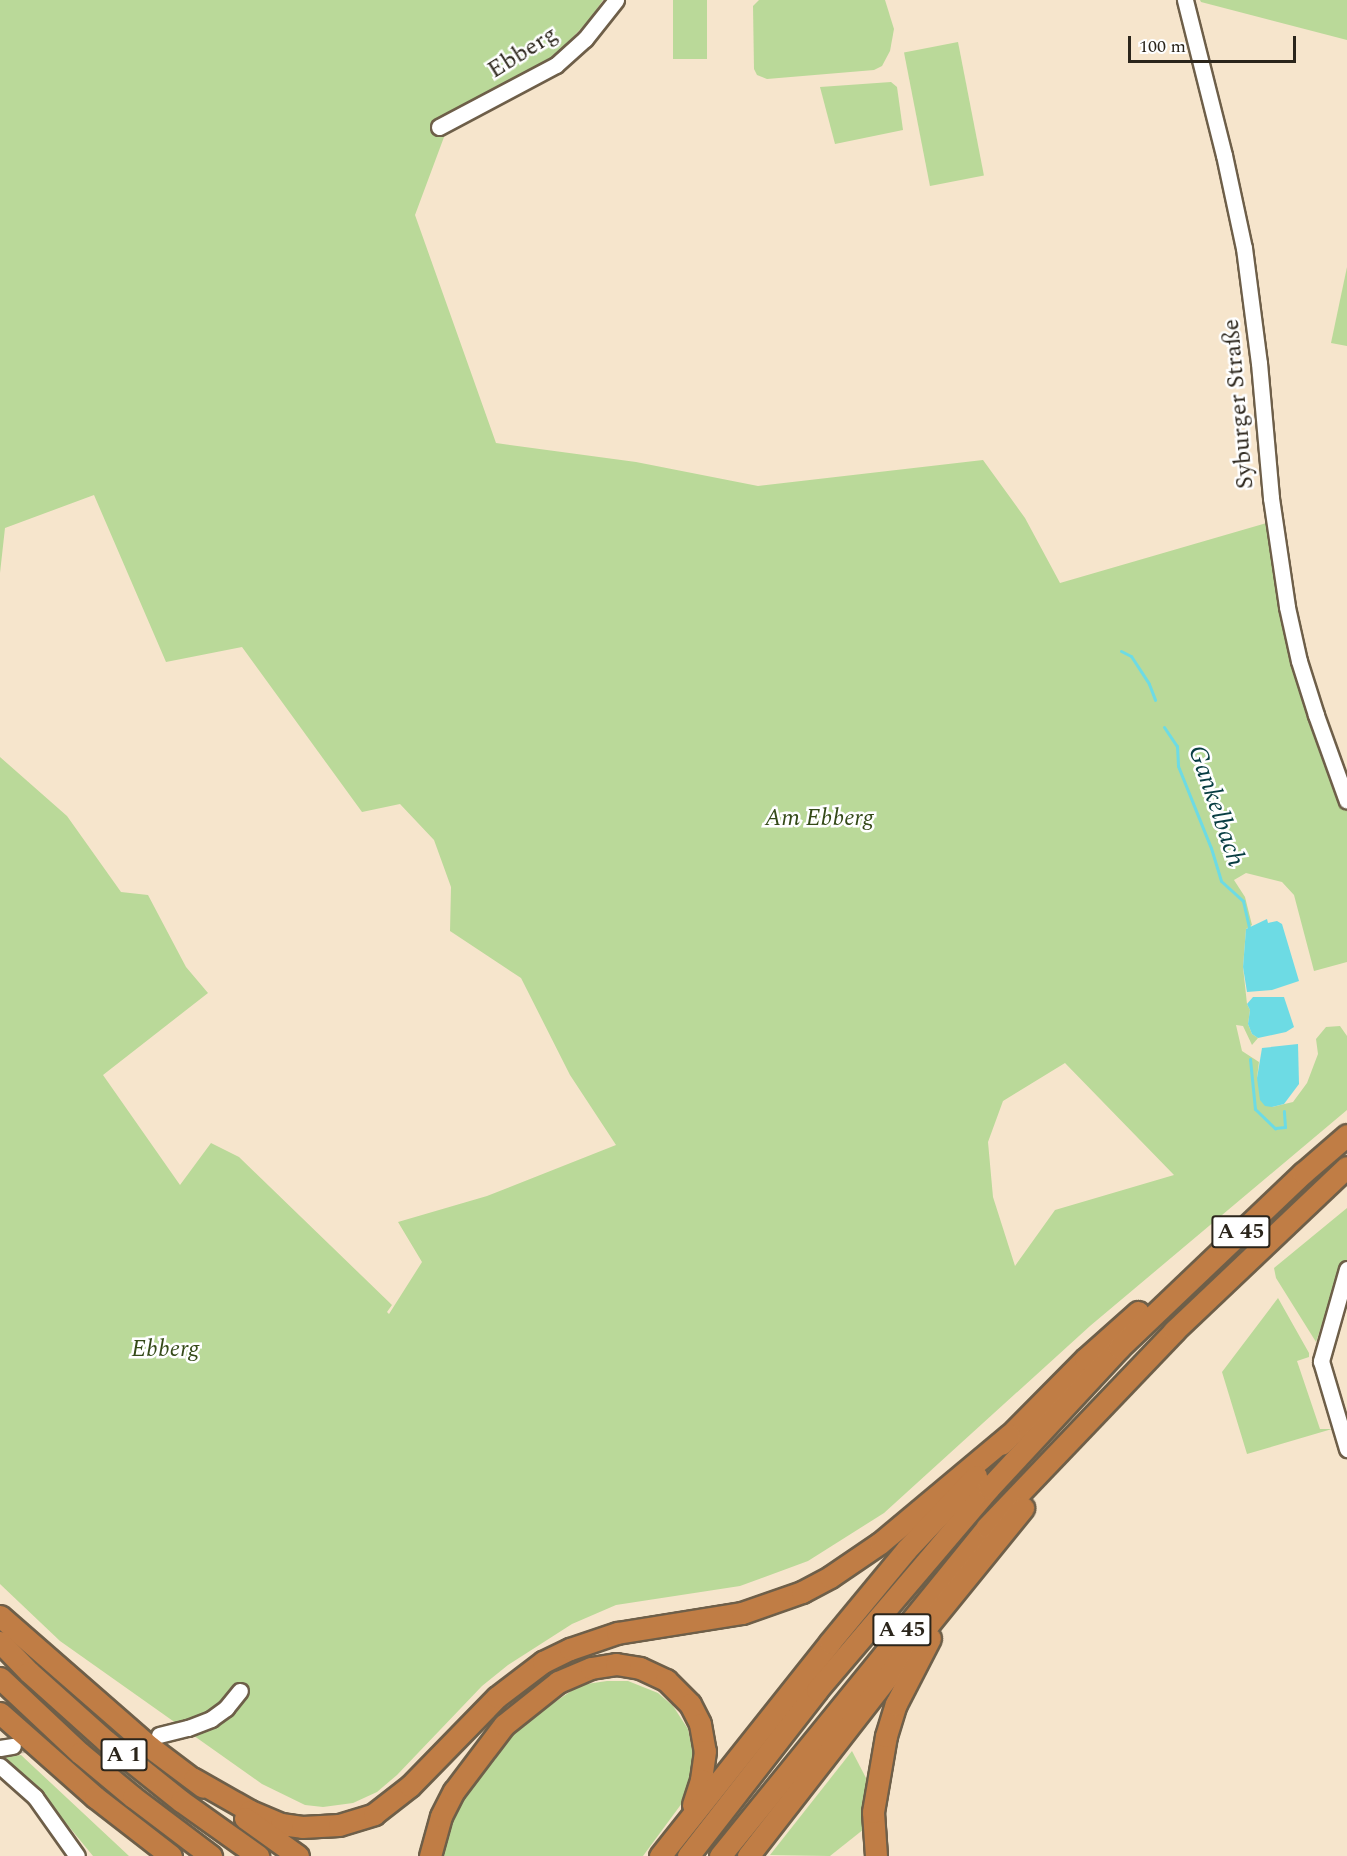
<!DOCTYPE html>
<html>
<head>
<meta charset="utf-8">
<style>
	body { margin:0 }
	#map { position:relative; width:1347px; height:1856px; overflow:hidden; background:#f6e5cc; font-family:Spectral,serif }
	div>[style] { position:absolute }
	.green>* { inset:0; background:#bad999; transform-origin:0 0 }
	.water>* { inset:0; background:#6ddbe4 }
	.stream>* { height:3px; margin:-1.5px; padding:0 1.5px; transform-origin:1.5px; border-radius:1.5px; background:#6ddbe4 }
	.minor-tunnel>* { height:15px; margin-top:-7.5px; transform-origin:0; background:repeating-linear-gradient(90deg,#cdbfa9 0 15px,transparent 0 23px) }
	.roads { filter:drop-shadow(2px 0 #6e5f49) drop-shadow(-2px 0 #6e5f49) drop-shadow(0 2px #6e5f49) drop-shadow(0 -2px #6e5f49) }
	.minor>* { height:15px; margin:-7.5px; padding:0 7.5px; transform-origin:7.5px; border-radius:7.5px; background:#fff }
	.highway>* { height:21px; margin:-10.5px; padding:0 10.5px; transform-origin:10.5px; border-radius:10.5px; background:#c07d45 }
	span { translate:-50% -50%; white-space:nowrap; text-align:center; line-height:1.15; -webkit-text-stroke:5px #fff; paint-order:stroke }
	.shield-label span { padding:2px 4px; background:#fff; border:2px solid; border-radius:4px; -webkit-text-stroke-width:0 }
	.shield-label { font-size:22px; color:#2b251b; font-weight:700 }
	.street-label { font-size:24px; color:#2b251b }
	.park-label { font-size:24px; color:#344a18; font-style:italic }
	.water-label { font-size:26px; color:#073d41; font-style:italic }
	.scale { position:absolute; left:1128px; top:36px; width:168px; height:27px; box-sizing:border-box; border:3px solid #2b251b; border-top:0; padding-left:8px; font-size:18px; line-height:21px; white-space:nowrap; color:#2b251b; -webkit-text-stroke:4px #fff; paint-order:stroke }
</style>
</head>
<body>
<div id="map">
	<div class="green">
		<i style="clip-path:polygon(evenodd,0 0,603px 0,590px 19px,546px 65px,447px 129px,415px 215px,496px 443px,636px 462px,758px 486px,983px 460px,1025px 518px,1060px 583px,1270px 522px,1273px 549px,1347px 807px,1347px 962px,1314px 971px,1294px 895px,1282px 882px,1246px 873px,1234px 880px,1245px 897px,1252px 925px,1246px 929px,1243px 967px,1247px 1004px,1250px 1010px,1248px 1024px,1252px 1034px,1258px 1038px,1252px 1045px,1243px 1026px,1236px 1025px,1242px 1051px,1259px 1062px,1257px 1078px,1272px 1107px,1293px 1102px,1307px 1083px,1318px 1054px,1316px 1039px,1326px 1027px,1340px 1026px,1347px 1036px,1347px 1110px,1090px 1326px,884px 1513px,808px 1561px,740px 1586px,616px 1605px,572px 1624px,508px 1665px,482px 1686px,397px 1775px,377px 1792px,353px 1803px,323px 1807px,305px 1805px,262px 1784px,60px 1641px,0 1584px,0 757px,67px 816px,121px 892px,148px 895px,186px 967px,208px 993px,103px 1075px,180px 1185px,211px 1143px,239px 1157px,392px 1305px,387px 1312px,389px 1314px,422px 1262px,398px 1222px,487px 1196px,616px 1145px,570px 1075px,521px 978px,450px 931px,451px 887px,434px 840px,400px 804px,362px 812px,242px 647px,166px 662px,94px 495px,5px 528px,0 573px,0 0,1065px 1063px,1174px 1175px,1055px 1210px,1015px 1266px,993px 1197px,988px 1142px,1003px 1101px,1065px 1063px)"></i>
		<i style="left:673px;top:0;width:34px;height:59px"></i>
		<i style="clip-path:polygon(759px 0,885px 0,894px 29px,890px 51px,882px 66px,874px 70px,767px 79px,757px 75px,754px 69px,753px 6px)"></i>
		<i style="clip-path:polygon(1200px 0,1347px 0,1347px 40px,1201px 2px)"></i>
		<i style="left:958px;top:42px;width:136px;height:55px;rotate:79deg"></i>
		<i style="clip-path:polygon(891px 82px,897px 87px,903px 130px,835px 144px,820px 87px)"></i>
		<i style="clip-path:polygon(1347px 267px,1347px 346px,1331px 343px)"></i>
		<i style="clip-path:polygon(1347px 1208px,1347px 1296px,1331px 1297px,1316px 1342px,1276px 1278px,1274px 1268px)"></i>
		<i style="clip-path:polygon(1278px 1298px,1309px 1353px,1309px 1357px,1297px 1361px,1320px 1429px,1332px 1429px,1247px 1454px,1222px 1372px)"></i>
		<i style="clip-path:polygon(628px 1681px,658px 1693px,673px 1706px,688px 1729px,695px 1763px,685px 1799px,643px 1856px,439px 1856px,451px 1819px,464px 1793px,514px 1730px,580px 1685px,607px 1681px)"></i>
		<i style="clip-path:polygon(852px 1751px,866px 1778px,864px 1829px,830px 1856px,770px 1855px)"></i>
		<i style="clip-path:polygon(21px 1755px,129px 1856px,93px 1856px,61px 1817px,0 1758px)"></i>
	</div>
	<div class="water">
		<i style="clip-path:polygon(1267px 919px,1268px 923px,1277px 921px,1282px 924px,1299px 981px,1272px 990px,1247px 992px,1243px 967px,1246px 929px)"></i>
		<i style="clip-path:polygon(1253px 997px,1284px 997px,1294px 1027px,1286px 1032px,1258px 1038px,1252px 1034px,1248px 1024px,1250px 1010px,1247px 1004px)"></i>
		<i style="clip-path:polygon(1298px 1044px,1299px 1084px,1284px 1104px,1272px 1107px,1265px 1106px,1260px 1100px,1257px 1078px,1262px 1048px)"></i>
	</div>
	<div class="stream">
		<i style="left:1121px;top:651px;width:11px;rotate:27deg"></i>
		<i style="left:1131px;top:656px;width:33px;rotate:57deg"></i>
		<i style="left:1149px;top:684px;width:17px;rotate:69deg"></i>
		<i style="left:1164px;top:727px;width:23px;rotate:56deg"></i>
		<i style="left:1177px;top:746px;width:20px;rotate:87deg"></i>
		<i style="left:1178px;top:766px;width:88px;rotate:68.1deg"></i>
		<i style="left:1211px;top:848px;width:34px;rotate:73deg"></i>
		<i style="left:1221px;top:881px;width:30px;rotate:42deg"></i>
		<i style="left:1243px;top:901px;width:27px;rotate:77deg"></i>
		<i style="left:1250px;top:1059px;width:50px;rotate:84.3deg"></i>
		<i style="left:1255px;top:1109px;width:28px;rotate:44deg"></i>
		<i style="left:1275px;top:1128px;width:10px;rotate:-6deg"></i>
		<i style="left:1285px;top:1127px;width:16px;rotate:-94deg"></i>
	</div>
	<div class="minor-tunnel">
		<i style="left:13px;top:1746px;width:131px;rotate:-4.4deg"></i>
	</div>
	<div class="roads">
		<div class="minor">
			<i style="left:1185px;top:0;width:160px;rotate:75.9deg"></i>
			<i style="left:1224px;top:155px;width:95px;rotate:77.9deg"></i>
			<i style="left:1244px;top:248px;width:116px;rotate:82.6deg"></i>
			<i style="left:1259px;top:363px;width:136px;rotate:84.9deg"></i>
			<i style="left:1271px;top:498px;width:110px;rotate:81.6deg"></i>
			<i style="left:1287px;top:607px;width:55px;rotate:77.5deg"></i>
			<i style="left:1299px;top:661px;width:57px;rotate:72.5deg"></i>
			<i style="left:1316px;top:715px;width:91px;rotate:70.2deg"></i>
			<i style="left:439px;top:127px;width:132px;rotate:-27.9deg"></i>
			<i style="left:556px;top:65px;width:39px;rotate:-42deg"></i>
			<i style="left:585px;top:39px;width:50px;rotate:-51.5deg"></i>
			<i style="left:1347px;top:1269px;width:96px;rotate:105.8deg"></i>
			<i style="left:1321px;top:1361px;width:92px;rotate:73.5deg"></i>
			<i style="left:159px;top:1735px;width:30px;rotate:-14deg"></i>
			<i style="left:188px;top:1728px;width:25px;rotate:-21deg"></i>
			<i style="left:211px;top:1719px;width:19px;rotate:-36deg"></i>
			<i style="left:226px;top:1708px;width:22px;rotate:-51deg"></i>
			<i style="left:0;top:1748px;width:13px;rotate:-9deg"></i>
			<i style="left:0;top:1766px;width:47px;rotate:41.5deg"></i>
			<i style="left:35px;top:1797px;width:72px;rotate:54.6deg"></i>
		</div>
		<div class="highway">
			<i style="left:1001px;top:1444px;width:120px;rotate:-45.3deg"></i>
			<i style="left:1085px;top:1359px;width:71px;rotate:-41.6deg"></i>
			<i style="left:0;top:1616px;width:199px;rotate:41.1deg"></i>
			<i style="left:150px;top:1747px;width:66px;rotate:37deg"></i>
			<i style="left:0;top:1642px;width:42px;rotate:46deg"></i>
			<i style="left:29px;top:1672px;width:103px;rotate:41.9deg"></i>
			<i style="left:106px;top:1741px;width:96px;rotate:38.7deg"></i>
			<i style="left:181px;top:1801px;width:95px;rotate:35.5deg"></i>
			<i style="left:0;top:1678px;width:110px;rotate:43.2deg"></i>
			<i style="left:80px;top:1753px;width:69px;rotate:39.7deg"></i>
			<i style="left:133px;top:1797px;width:98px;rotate:37.1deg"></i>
			<i style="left:0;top:1713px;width:127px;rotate:41.5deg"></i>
			<i style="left:95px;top:1797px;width:96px;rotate:37.8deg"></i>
			<i style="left:194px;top:1779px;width:64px;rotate:29.7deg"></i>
			<i style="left:250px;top:1811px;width:34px;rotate:23deg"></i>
			<i style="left:281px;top:1824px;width:21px;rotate:8deg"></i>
			<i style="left:302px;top:1827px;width:37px;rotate:-3deg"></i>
			<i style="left:339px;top:1825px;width:37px;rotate:-17deg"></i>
			<i style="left:374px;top:1814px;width:46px;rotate:-37.9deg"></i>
			<i style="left:410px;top:1786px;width:124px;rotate:-45.7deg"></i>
			<i style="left:497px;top:1697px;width:58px;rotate:-37.3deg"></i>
			<i style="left:543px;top:1662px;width:30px;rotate:-26deg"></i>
			<i style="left:570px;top:1649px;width:50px;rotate:-18.8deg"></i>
			<i style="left:617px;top:1633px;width:127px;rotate:-9.1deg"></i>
			<i style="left:742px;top:1613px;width:64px;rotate:-19.3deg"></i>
			<i style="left:802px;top:1592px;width:32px;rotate:-28deg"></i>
			<i style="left:830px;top:1577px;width:60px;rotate:-34.2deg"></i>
			<i style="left:880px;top:1543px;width:168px;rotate:-39.9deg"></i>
			<i style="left:245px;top:1818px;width:65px;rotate:35.6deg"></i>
			<i style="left:430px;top:1856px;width:41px;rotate:-74.6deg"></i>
			<i style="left:441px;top:1816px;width:28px;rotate:-63deg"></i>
			<i style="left:454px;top:1791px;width:83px;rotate:-52.9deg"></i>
			<i style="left:504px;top:1725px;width:69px;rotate:-38.5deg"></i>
			<i style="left:558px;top:1682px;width:36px;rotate:-23deg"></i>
			<i style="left:591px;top:1668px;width:25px;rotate:-9deg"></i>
			<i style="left:616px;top:1664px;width:24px;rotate:9deg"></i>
			<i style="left:640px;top:1668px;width:29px;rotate:25deg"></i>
			<i style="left:666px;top:1680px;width:34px;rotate:45deg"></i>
			<i style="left:690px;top:1704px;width:22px;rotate:63deg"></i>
			<i style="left:700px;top:1724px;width:27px;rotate:80deg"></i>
			<i style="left:705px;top:1751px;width:29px;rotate:98deg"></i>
			<i style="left:701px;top:1780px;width:26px;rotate:108deg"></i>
			<i style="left:660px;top:1856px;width:273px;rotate:-51.5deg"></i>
			<i style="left:830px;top:1642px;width:119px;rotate:-50.4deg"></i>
			<i style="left:906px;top:1550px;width:102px;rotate:-46.6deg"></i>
			<i style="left:688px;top:1856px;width:210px;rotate:-52.1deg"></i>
			<i style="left:817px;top:1690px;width:265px;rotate:-49.6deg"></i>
			<i style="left:989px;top:1488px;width:191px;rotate:-47.1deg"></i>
			<i style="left:1119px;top:1348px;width:254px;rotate:-43.6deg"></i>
			<i style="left:1303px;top:1173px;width:58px;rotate:-40.8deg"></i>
			<i style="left:720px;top:1856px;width:424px;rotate:-50.9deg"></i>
			<i style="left:987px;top:1527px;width:271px;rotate:-46.3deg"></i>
			<i style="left:1174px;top:1331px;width:238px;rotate:-43.5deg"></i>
			<i style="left:748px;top:1856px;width:293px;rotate:-52.1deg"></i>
			<i style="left:928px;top:1625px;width:151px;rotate:-50.9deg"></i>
			<i style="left:876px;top:1856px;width:44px;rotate:-93.9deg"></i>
			<i style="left:873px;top:1812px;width:77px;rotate:-80.3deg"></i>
			<i style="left:886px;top:1736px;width:34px;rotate:-73deg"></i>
			<i style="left:896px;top:1704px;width:74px;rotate:-62.7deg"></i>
		</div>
	</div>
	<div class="shield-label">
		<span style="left:1241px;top:1232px">A 45</span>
		<span style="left:902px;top:1630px">A 45</span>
		<span style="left:124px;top:1755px">A 1</span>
	</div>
	<div class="street-label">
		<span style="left:523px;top:53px;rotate:-32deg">Ebberg</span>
		<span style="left:1239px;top:404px;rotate:-95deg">Syburger Straße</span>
	</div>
	<div class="park-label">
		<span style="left:819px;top:819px">Am Ebberg</span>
		<span style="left:165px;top:1350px">Ebberg</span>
	</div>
	<div class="water-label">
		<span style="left:1216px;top:806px;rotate:71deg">Gankelbach</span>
	</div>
	<div class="scale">100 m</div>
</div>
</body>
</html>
